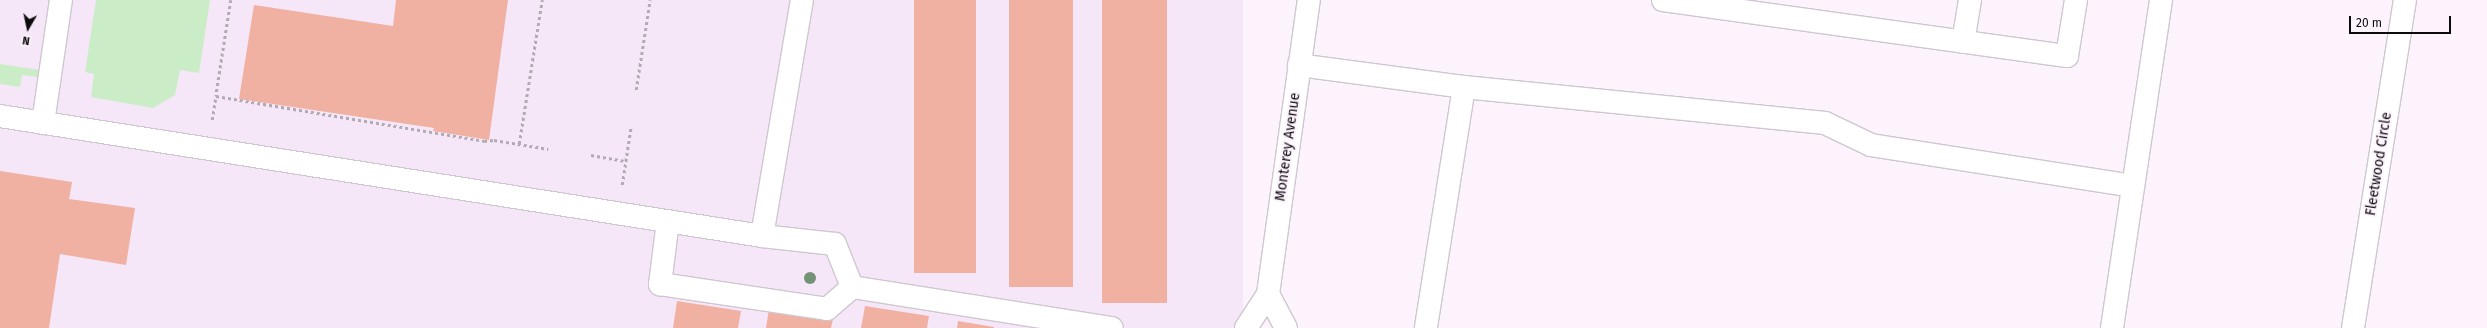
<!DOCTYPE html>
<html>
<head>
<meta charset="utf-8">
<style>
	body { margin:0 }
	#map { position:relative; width:2487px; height:328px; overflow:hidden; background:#fcf3fd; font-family:"Fira Sans",sans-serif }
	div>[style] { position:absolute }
	.built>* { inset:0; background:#f5e7f7; transform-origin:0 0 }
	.green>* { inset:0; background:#caedc7 }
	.building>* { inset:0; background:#f0b0a2; transform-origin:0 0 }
	.path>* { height:2.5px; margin-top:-1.25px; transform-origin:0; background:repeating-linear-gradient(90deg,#b2abb3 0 3px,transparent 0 6px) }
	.roads { filter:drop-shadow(1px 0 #cfc7d0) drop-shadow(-1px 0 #cfc7d0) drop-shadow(0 1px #cfc7d0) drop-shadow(0 -1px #cfc7d0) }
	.minor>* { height:22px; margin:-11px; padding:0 11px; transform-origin:11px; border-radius:11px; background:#fff }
	.major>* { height:22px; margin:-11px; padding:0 11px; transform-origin:11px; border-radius:11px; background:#fff }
	.trees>* { width:12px; height:12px; margin:-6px; border-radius:50%; background:#749376 }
	span { translate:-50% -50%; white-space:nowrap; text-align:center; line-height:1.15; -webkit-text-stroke:4px #fcf3fd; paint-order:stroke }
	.street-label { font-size:14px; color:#0d0a0d }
	.north { position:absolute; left:8px; top:8px; width:40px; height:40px; -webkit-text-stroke:3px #fcf3fd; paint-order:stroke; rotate:189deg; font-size:11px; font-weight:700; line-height:16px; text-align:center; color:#0d0a0d }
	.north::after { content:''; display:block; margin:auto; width:14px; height:18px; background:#0d0a0d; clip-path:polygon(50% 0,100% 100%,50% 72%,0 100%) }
	.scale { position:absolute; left:2349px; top:16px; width:102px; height:18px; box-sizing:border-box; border:2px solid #0d0a0d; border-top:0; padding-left:5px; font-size:12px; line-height:14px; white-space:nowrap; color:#0d0a0d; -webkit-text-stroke:3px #fcf3fd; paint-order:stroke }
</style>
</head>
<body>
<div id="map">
	<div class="built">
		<i style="left:0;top:0;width:1243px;height:328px"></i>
	</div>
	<div class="green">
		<i style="clip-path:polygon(96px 0,210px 0,199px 73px,180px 70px,175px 95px,153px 108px,91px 97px,94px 74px,85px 72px)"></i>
		<i style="clip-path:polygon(0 64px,40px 70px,39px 77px,22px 75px,20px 87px,0 84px)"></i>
	</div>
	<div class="building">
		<i style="clip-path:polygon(396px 0,508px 0,489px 140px,433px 131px,434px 128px,239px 99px,254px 5px,393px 26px)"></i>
		<i style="left:914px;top:0;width:62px;height:273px"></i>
		<i style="left:1009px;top:0;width:64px;height:287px"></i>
		<i style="left:1102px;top:0;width:65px;height:303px"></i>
		<i style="clip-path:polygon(0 171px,72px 182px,69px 199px,135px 208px,126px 265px,60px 254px,49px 328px,0 328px)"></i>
		<i style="clip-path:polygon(677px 301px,741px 311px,738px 328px,673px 328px)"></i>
		<i style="clip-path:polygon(865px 306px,929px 316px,927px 328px,861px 328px)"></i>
		<i style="clip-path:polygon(769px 309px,833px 319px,831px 328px,766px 328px)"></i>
		<i style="clip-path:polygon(958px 321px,994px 327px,994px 328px,957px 328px)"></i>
	</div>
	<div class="path">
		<i style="left:231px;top:0;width:97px;rotate:98.9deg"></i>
		<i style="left:216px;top:96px;width:272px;rotate:9.5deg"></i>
		<i style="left:484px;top:141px;width:10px;rotate:-6deg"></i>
		<i style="left:494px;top:140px;width:55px;rotate:9.5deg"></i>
		<i style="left:636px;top:90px;width:91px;rotate:-81.2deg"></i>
		<i style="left:212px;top:120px;width:24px;rotate:-81deg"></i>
		<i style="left:519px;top:144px;width:146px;rotate:-80.9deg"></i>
		<i style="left:591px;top:155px;width:36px;rotate:10deg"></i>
		<i style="left:622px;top:185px;width:60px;rotate:-81.3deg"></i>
	</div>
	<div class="roads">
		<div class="minor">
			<i style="left:1663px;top:0;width:408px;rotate:7.9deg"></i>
			<i style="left:2067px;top:56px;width:57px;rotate:-80.9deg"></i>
			<i style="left:1963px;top:42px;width:43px;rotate:-80.5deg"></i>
			<i style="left:1299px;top:65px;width:166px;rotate:7.6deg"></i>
			<i style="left:1464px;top:87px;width:244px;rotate:99deg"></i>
			<i style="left:1464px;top:87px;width:363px;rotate:5.7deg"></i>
			<i style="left:1825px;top:123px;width:51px;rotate:25.6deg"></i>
			<i style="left:1871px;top:145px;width:265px;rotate:8.9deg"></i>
			<i style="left:0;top:116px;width:771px;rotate:8.95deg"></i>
			<i style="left:762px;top:236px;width:239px;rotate:-80.4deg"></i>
			<i style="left:43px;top:123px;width:124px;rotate:-81.7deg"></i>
			<i style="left:668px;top:221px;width:64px;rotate:97.2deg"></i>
			<i style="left:660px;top:284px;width:169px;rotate:8.5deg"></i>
			<i style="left:827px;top:309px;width:33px;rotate:-41deg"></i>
			<i style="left:852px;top:287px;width:263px;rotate:9deg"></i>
			<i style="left:762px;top:236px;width:73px;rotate:6.3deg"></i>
			<i style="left:835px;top:244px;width:46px;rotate:68.4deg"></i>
			<i style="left:2112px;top:328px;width:332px;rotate:-81.5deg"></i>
			<i style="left:2353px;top:328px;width:332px;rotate:-81deg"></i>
		</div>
		<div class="major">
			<i style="left:1268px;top:294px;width:38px;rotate:62deg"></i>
			<i style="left:1246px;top:328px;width:40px;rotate:-57.1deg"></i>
			<i style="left:1268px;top:294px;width:297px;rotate:-82.1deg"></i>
		</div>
	</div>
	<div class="trees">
		<i style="left:810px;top:278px"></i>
	</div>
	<div class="street-label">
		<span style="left:1288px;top:147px;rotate:-82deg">Monterey Avenue</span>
		<span style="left:2379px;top:164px;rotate:-81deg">Fleetwood Circle</span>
	</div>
	<div class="north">N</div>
	<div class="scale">20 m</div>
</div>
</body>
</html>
